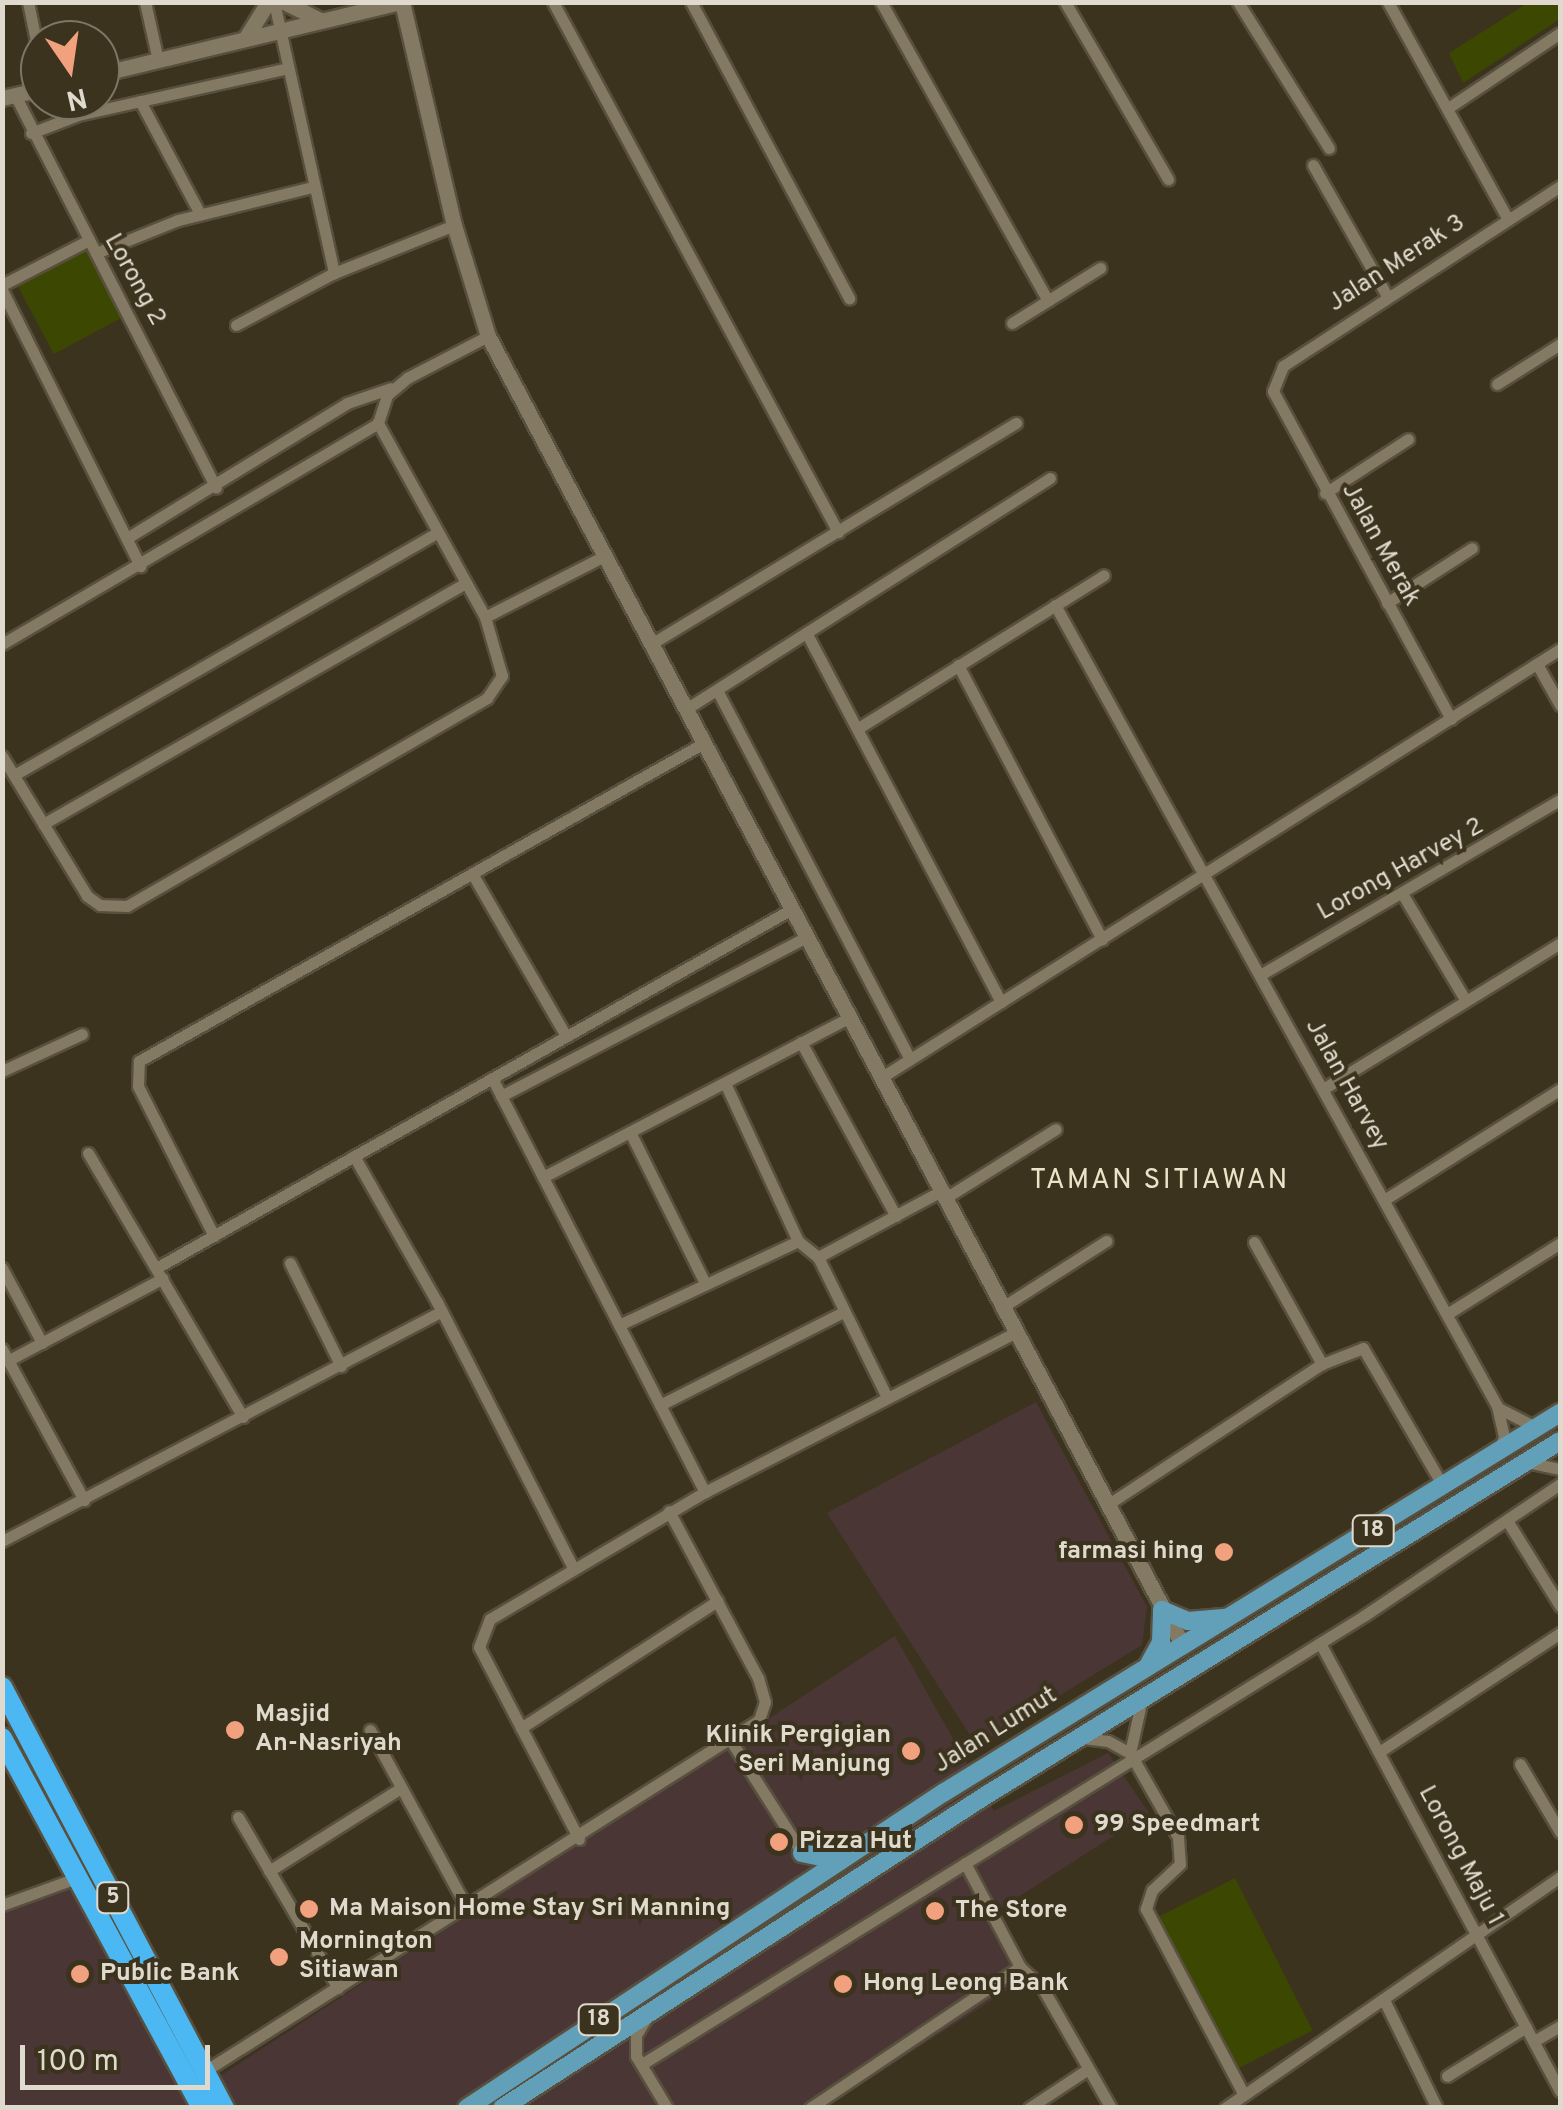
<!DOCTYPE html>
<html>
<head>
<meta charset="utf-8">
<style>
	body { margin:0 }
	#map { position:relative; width:1563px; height:2110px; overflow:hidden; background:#3c331e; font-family:Overpass,sans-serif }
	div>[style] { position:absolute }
	.commercial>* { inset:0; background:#4a3634 }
	.green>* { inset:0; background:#3c4701; transform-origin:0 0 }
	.roads { filter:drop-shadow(2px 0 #58503e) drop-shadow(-2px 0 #58503e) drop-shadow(0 2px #58503e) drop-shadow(0 -2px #58503e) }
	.street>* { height:11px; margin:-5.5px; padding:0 5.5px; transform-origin:5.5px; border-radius:5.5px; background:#847a63 }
	.secondary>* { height:15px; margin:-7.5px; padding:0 7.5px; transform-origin:7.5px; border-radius:7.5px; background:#847a63 }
	.primary>* { height:18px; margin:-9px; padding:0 9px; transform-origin:9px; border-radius:9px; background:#629fb9 }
	.highway>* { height:20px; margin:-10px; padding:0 10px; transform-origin:10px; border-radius:10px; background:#4cb8f3 }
	.dots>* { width:28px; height:28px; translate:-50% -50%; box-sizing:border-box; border:5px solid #3c331e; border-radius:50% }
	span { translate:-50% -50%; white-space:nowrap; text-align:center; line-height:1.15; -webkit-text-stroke:8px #3c331e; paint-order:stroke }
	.shield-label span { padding:2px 8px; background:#3c331e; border:2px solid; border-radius:8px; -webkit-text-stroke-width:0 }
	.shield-label { font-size:22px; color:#dfdacd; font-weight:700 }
	.street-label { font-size:25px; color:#dfdacd }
	.poi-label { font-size:25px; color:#dfdacd; font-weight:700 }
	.right { translate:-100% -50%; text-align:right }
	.left { translate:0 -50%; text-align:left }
	.neighbourhood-label { font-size:28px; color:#ede3c9; letter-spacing:2.5px }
	.frame { position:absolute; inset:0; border:5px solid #dfdacd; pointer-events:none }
	.north { position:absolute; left:20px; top:20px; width:100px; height:100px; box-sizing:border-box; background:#3c331e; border:2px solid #7d7664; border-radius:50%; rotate:167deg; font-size:28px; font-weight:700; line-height:40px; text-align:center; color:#dfdacd }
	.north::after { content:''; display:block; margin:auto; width:35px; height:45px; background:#f1a17d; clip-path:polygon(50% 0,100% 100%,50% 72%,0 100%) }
	.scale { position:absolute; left:20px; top:2045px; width:190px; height:45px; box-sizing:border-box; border:5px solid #dfdacd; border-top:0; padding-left:12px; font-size:30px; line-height:35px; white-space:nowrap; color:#dfdacd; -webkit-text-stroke:8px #3c331e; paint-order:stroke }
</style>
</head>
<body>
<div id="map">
	<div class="commercial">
		<i style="clip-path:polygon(1036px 1402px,1147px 1607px,1142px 1645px,977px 1746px,827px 1513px)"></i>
		<i style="clip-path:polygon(895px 1636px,994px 1811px,1108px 1753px,1149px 1813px,989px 1916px,1026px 1978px,826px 2107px,3px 2108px,3px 1910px,90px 1878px,220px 2076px)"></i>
	</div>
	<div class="green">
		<i style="clip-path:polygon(1529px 2px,1560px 3px,1560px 19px,1463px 83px,1449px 53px)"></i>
		<i style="left:87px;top:248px;width:78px;height:79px;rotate:62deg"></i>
		<i style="left:1235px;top:1878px;width:171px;height:96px;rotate:63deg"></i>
	</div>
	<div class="roads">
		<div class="street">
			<i style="left:28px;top:2px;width:59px;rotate:78.3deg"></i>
			<i style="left:145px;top:2px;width:59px;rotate:77.4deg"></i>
			<i style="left:274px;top:2px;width:278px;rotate:77.5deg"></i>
			<i style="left:553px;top:2px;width:602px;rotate:61.73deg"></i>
			<i style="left:691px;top:2px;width:336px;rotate:61.9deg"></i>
			<i style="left:881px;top:2px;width:342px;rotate:60.8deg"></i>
			<i style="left:1065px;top:2px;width:205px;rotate:59.8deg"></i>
			<i style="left:1238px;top:2px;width:172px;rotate:58.1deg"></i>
			<i style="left:1388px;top:2px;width:248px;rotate:61.1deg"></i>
			<i style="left:15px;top:95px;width:441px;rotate:62.9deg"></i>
			<i style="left:140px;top:101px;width:128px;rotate:62deg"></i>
			<i style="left:1448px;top:108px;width:135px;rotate:-33.8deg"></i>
			<i style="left:31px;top:133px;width:50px;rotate:-21deg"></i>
			<i style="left:78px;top:115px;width:215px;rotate:-12.6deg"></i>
			<i style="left:1313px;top:165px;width:150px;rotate:60.5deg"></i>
			<i style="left:96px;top:253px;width:88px;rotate:-21.9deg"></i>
			<i style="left:178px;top:220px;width:138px;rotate:-13.8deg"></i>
			<i style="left:2px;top:285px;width:96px;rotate:-27.4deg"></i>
			<i style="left:2px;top:290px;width:309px;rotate:63.4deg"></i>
			<i style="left:1012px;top:323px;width:104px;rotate:-32deg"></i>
			<i style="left:236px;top:325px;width:111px;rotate:-28deg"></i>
			<i style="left:334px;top:273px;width:129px;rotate:-21.8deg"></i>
			<i style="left:1497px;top:384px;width:75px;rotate:-32.4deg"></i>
			<i style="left:1325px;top:493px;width:99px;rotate:-33deg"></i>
			<i style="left:127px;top:538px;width:258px;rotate:-31.5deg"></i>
			<i style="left:347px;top:403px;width:46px;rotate:-18.8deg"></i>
			<i style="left:1387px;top:603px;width:101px;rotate:-32.9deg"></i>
			<i style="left:1055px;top:605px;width:915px;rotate:61.11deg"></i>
			<i style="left:1497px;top:1406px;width:32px;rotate:77deg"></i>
			<i style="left:1504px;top:1437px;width:14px;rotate:111deg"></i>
			<i style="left:485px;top:617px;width:131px;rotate:-27.1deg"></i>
			<i style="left:808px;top:636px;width:414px;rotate:62.2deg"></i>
			<i style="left:2px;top:644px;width:436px;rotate:-30.4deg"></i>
			<i style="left:651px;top:644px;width:427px;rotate:-31.2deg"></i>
			<i style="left:1537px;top:664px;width:47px;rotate:60.7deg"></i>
			<i style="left:958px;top:665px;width:310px;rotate:62.3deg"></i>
			<i style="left:717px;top:690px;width:416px;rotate:62.4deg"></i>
			<i style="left:686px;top:709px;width:431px;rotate:-32.4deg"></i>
			<i style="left:1451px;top:719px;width:373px;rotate:-118.5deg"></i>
			<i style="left:1273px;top:391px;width:27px;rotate:-68deg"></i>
			<i style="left:1283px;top:366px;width:330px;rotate:-33deg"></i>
			<i style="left:860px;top:727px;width:287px;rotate:-31.9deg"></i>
			<i style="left:2px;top:756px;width:164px;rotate:58.7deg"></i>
			<i style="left:87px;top:896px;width:16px;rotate:35deg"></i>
			<i style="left:100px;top:905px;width:27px;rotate:2deg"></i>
			<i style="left:127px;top:906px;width:416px;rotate:-30deg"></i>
			<i style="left:487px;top:698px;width:27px;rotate:-56deg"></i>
			<i style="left:502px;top:676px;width:61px;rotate:-106.1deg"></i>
			<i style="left:485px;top:617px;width:222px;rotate:-118.9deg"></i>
			<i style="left:378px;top:423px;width:29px;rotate:-72deg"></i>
			<i style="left:387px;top:395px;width:26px;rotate:-40deg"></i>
			<i style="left:407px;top:378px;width:91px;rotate:-27.4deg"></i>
			<i style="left:14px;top:775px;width:486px;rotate:-29.8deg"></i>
			<i style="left:43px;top:824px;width:486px;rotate:-29.7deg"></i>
			<i style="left:473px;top:875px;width:186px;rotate:60deg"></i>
			<i style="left:1403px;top:895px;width:123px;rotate:59.3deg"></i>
			<i style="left:1260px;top:975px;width:347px;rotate:-30.3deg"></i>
			<i style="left:801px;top:1042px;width:198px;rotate:61.4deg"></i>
			<i style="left:2px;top:1071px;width:88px;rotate:-24.8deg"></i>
			<i style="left:882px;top:1077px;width:802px;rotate:-32.26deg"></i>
			<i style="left:492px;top:1078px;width:466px;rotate:62.8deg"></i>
			<i style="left:725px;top:1083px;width:174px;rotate:65.2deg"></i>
			<i style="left:798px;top:1241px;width:26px;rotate:39deg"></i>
			<i style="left:818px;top:1257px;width:156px;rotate:63.8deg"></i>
			<i style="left:1323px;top:1089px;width:278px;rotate:-31.6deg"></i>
			<i style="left:501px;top:1096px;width:343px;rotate:-27.5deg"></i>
			<i style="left:630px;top:1132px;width:169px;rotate:63.6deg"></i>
			<i style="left:88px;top:1153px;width:306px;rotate:59.6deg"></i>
			<i style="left:354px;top:1156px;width:168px;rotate:60.4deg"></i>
			<i style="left:437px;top:1302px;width:299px;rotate:62.9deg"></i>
			<i style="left:543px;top:1177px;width:345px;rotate:-27.5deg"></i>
			<i style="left:947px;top:1197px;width:128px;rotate:-32deg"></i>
			<i style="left:1384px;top:1200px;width:208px;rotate:-32.2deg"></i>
			<i style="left:214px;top:1236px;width:168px;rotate:-116.9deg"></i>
			<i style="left:138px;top:1086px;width:25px;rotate:-88deg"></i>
			<i style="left:139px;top:1061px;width:646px;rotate:-29.38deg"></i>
			<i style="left:1254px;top:1242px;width:140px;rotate:60.9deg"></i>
			<i style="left:818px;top:1257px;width:142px;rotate:-28.2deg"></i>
			<i style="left:290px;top:1263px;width:115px;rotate:63.7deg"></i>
			<i style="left:158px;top:1267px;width:726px;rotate:-29.46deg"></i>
			<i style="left:2px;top:1268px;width:85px;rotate:61.9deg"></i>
			<i style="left:1001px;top:1308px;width:125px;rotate:-32.5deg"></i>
			<i style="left:1447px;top:1314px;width:133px;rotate:-32.1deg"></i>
			<i style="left:619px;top:1325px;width:198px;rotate:-25.1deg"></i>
			<i style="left:2px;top:1349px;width:172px;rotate:61.5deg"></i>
			<i style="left:9px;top:1360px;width:174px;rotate:-28deg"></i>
			<i style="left:660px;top:1405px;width:203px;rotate:-26.9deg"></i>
			<i style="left:1500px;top:1409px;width:39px;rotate:27deg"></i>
			<i style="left:1527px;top:1462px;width:34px;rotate:12deg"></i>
			<i style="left:1107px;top:1505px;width:257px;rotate:-33.3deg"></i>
			<i style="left:1322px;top:1364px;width:44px;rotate:-21.3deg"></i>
			<i style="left:1363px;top:1348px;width:160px;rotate:59.9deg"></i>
			<i style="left:1508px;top:1522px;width:99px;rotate:58.2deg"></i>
			<i style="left:2px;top:1541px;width:492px;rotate:-27.6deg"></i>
			<i style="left:1320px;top:1643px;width:508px;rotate:61.82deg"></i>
			<i style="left:521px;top:1728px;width:234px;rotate:-32.9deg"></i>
			<i style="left:370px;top:1730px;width:203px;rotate:61.4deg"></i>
			<i style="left:1083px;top:1738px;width:25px;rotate:7deg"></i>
			<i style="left:1108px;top:1741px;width:25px;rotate:29deg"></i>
			<i style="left:1130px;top:1753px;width:97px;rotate:60.3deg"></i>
			<i style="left:1178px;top:1837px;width:27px;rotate:86deg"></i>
			<i style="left:1180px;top:1864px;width:38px;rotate:137deg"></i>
			<i style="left:1152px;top:1890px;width:20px;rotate:108deg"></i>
			<i style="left:1146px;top:1909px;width:210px;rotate:62.2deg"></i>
			<i style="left:731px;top:1741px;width:133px;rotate:57.6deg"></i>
			<i style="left:1379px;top:1752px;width:217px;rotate:-33.3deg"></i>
			<i style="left:1130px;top:1753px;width:55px;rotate:-77.5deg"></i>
			<i style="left:1520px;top:1764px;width:79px;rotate:59.5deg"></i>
			<i style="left:238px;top:1817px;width:198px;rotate:59.7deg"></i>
			<i style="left:579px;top:1839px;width:216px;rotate:-117.5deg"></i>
			<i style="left:479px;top:1647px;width:30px;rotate:-69deg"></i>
			<i style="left:490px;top:1619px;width:250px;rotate:-30.6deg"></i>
			<i style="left:705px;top:1492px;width:348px;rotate:-27.2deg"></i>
			<i style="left:965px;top:1863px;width:118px;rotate:62.1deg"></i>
			<i style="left:1020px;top:1967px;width:30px;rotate:42deg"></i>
			<i style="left:1042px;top:1987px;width:139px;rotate:60.3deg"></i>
			<i style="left:269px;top:1871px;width:156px;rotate:-32.2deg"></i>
			<i style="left:2px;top:1905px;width:82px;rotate:-20deg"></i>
			<i style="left:1384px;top:2000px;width:120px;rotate:63.9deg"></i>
			<i style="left:647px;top:2017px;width:21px;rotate:121deg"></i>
			<i style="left:636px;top:2035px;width:21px;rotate:90deg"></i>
			<i style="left:636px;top:2056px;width:61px;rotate:59.2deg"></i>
			<i style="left:1534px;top:2041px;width:30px;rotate:-30deg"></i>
			<i style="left:642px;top:2064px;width:851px;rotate:-31.84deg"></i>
			<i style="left:1365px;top:1615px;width:235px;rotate:-33.9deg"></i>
			<i style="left:205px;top:2071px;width:656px;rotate:-32.36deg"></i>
			<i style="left:759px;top:1720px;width:19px;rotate:-72deg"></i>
			<i style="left:765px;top:1702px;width:25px;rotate:-106deg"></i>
			<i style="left:758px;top:1678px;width:189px;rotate:-118.1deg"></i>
			<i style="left:1447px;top:2076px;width:93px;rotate:-31.8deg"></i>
			<i style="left:810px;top:2108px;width:253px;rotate:-33.9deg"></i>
			<i style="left:1029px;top:2108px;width:71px;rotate:-33.5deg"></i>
			<i style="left:1225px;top:2108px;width:407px;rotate:-34.6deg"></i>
		</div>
		<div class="secondary">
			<i style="left:284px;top:2px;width:40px;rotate:26.6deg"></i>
			<i style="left:402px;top:2px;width:229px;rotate:76.9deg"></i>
			<i style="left:454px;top:225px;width:116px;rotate:73deg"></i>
			<i style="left:488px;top:336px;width:1483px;rotate:62.05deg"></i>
			<i style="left:245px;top:39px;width:44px;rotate:-58.1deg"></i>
			<i style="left:100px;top:74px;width:309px;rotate:-13.5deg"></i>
			<i style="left:2px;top:98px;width:39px;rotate:-13deg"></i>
		</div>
		<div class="primary">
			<i style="left:1149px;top:1664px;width:25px;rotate:-61deg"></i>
			<i style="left:1161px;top:1642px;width:32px;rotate:-88deg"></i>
			<i style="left:1162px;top:1610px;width:28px;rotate:23deg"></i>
			<i style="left:1188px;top:1621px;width:38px;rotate:-5deg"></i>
			<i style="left:802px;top:1853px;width:38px;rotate:12deg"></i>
			<i style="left:467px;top:2108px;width:571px;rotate:-33.5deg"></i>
			<i style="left:943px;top:1793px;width:725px;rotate:-31.63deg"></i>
			<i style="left:502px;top:2108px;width:579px;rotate:-32.87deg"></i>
			<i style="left:988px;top:1794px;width:672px;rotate:-31.68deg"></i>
		</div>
		<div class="highway">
			<i style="left:2px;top:1687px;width:476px;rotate:62.2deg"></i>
			<i style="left:2px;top:1738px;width:421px;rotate:61.6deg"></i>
		</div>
	</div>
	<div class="dots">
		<i style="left:1224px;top:1552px;background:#f1a17d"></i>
		<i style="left:235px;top:1730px;background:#f1a17d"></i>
		<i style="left:911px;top:1751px;background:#f1a17d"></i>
		<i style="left:1074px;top:1825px;background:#f1a17d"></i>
		<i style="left:779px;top:1842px;background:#f1a17d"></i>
		<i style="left:309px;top:1909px;background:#f1a17d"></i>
		<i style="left:935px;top:1911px;background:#f1a17d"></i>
		<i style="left:279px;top:1957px;background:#f1a17d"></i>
		<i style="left:80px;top:1974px;background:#f1a17d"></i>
		<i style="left:843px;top:1984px;background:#f1a17d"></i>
	</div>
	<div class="shield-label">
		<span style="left:1373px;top:1531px">18</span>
		<span style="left:113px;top:1898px">5</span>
		<span style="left:599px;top:2020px">18</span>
	</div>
	<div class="street-label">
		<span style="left:1397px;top:264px;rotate:-33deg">Jalan Merak 3</span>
		<span style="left:134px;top:280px;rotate:61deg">Lorong 2</span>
		<span style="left:1380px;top:545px;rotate:61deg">Jalan Merak</span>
		<span style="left:1401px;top:870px;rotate:-29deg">Lorong Harvey 2</span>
		<span style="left:1346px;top:1085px;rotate:61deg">Jalan Harvey</span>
		<span style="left:996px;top:1731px;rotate:-32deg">Jalan Lumut</span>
		<span style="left:1460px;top:1856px;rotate:62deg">Lorong Maju 1</span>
	</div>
	<div class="poi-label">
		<span class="right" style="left:1204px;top:1552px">farmasi hing</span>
		<span class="left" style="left:255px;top:1730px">Masjid<br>An-Nasriyah</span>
		<span class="right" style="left:891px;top:1751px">Klinik Pergigian<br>Seri Manjung</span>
		<span class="left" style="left:1094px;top:1825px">99 Speedmart</span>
		<span class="left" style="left:799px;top:1842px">Pizza Hut</span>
		<span class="left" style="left:329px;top:1909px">Ma Maison Home Stay Sri Manning</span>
		<span class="left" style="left:955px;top:1911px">The Store</span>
		<span class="left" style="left:299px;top:1957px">Mornington<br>Sitiawan</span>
		<span class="left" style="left:100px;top:1974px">Public Bank</span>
		<span class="left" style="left:863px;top:1984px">Hong Leong Bank</span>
	</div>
	<div class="neighbourhood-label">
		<span style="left:1160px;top:1181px">TAMAN SITIAWAN</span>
	</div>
	<div class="frame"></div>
	<div class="north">N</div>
	<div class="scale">100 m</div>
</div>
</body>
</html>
